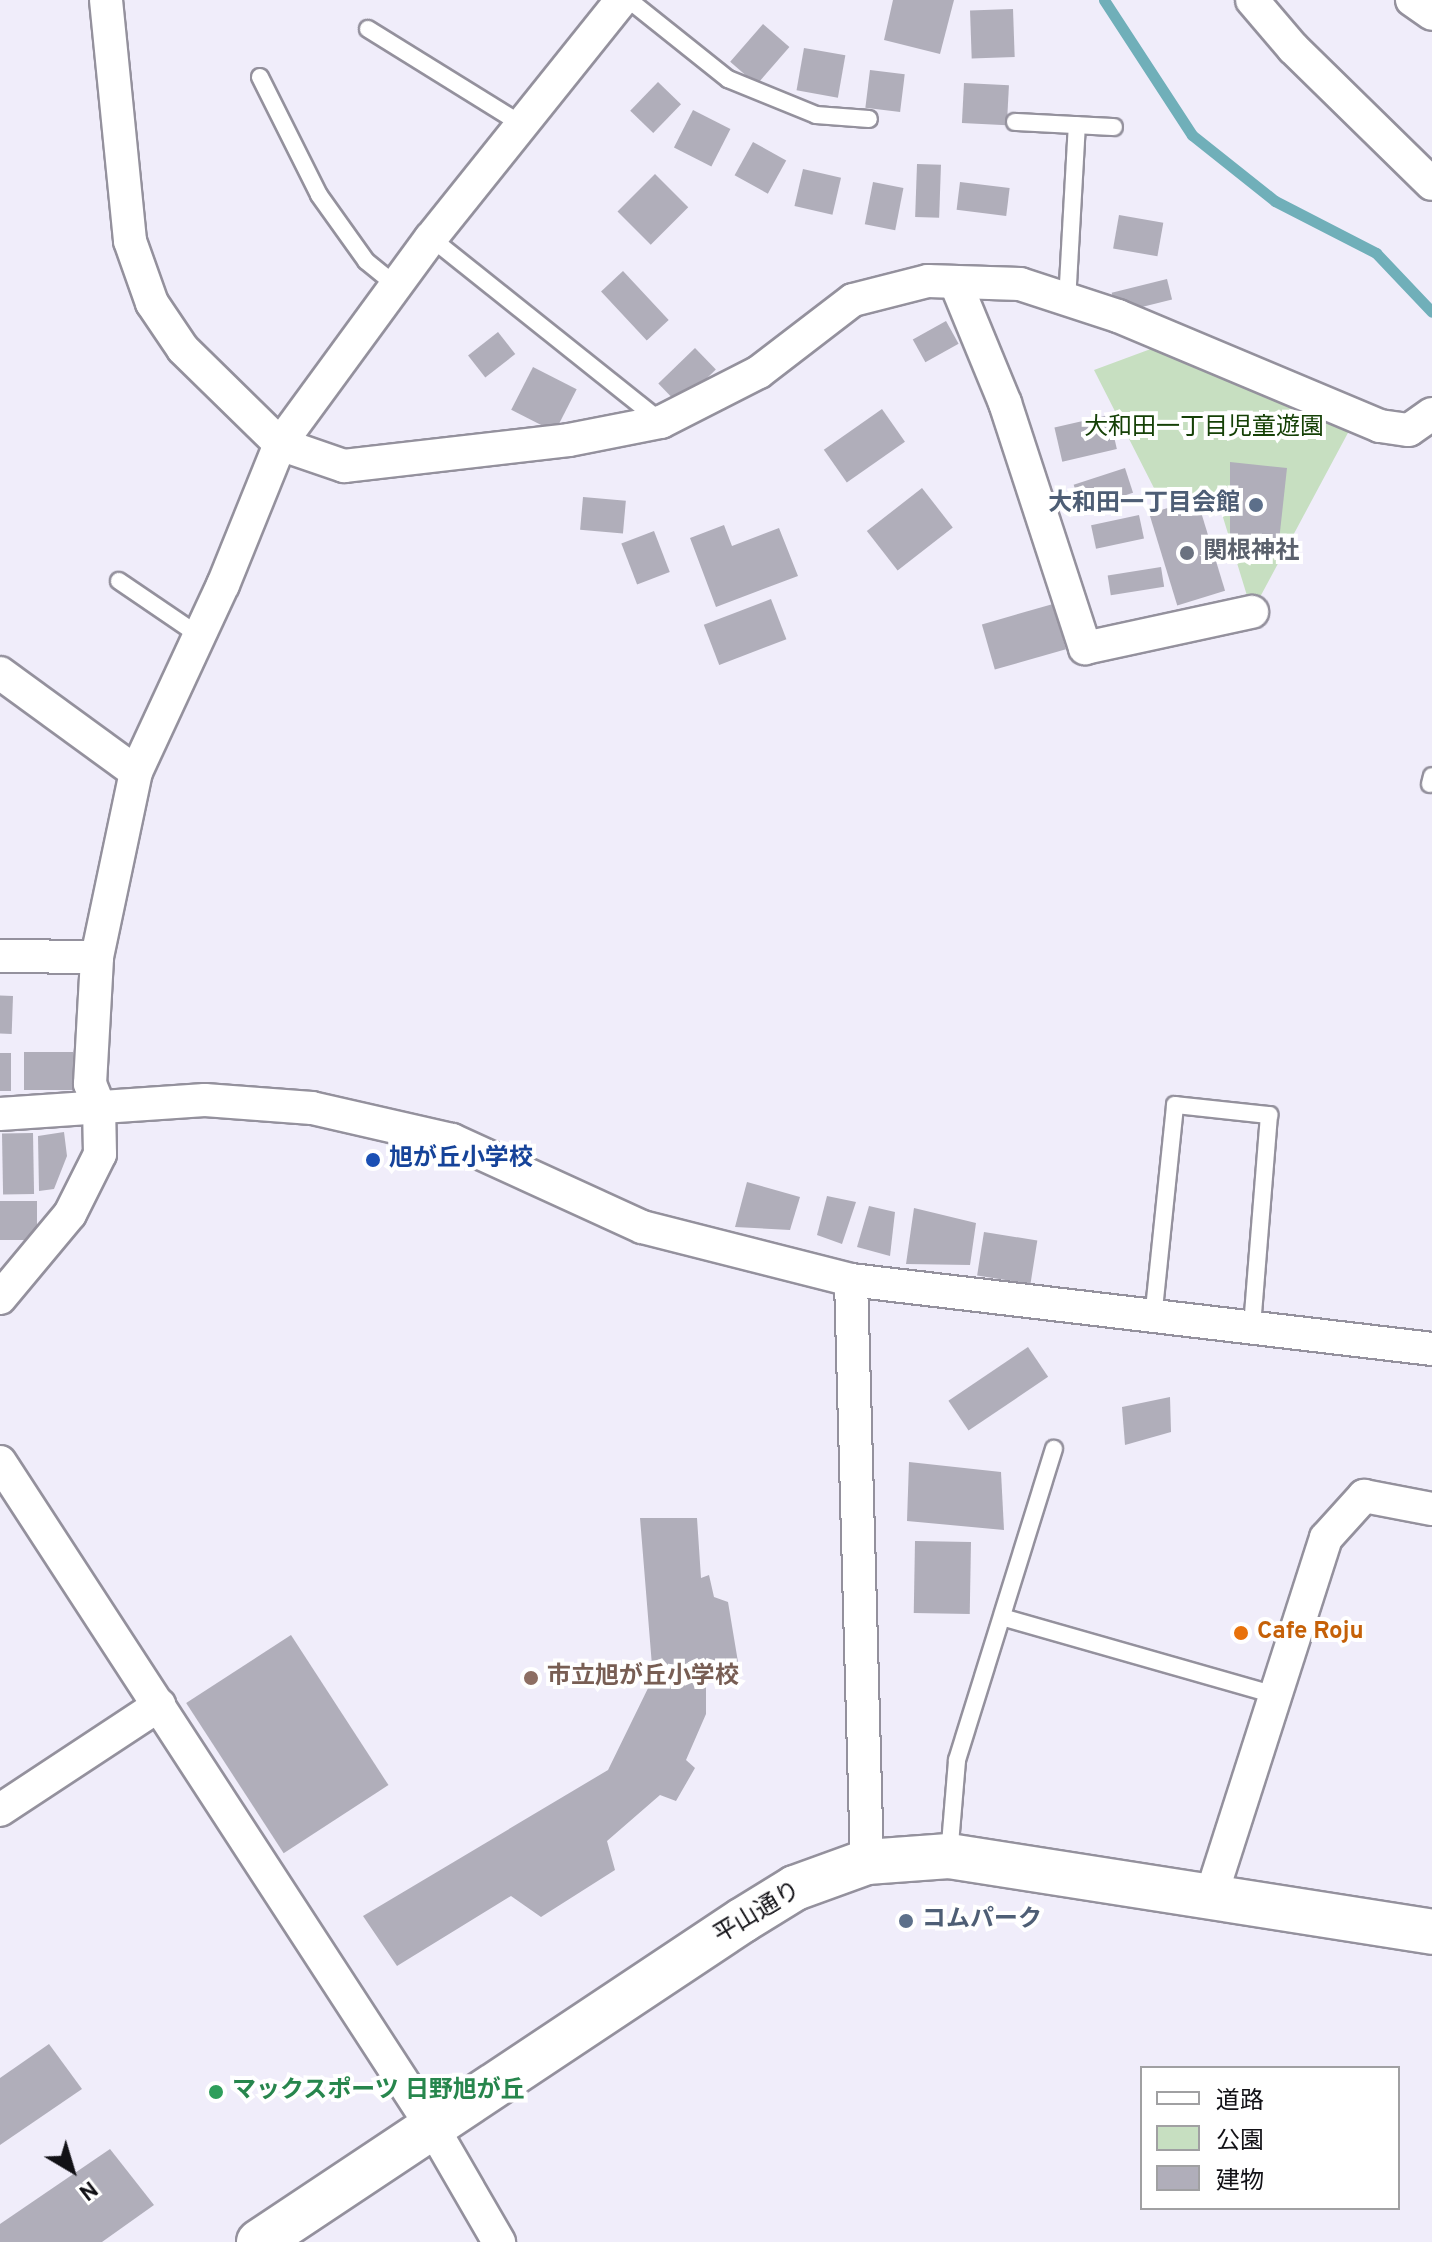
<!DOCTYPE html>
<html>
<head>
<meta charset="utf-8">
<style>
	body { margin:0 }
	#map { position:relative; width:1432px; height:2242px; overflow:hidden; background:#f0edfa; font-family:Overpass,"Noto Sans JP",sans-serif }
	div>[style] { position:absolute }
	.green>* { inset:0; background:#c7dfc1 }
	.stream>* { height:11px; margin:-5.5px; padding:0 5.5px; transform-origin:5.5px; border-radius:5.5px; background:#70afb9 }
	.building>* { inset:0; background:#b0aeba; transform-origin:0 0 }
	.roads { filter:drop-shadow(2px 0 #94919d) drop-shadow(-2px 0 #94919d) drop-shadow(0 2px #94919d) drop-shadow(0 -2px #94919d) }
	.lane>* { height:16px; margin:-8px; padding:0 8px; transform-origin:8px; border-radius:8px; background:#fff }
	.street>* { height:32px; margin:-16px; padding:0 16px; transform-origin:16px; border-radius:16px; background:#fff }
	.secondary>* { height:44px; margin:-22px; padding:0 22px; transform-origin:22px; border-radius:22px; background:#fff }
	.dots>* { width:22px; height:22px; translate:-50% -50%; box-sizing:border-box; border:4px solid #fff; border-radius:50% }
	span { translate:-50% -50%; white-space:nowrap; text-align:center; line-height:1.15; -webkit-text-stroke:8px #fff; paint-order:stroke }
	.park-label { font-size:24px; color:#154006 }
	.service-label { font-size:24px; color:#4e5e75; font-weight:700 }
	.right { translate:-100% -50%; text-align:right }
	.left { translate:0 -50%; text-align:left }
	.worship-label { font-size:24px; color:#5b616d; font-weight:700 }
	.transit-label { font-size:24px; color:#164399; font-weight:700 }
	.food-label { font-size:24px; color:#c56008; font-weight:700 }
	.education-label { font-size:24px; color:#785e54; font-weight:700 }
	.street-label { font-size:24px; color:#121116 }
	.leisure-label { font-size:24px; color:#27864d; font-weight:700 }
	.legend { position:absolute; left:1140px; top:2066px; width:260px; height:144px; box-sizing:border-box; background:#fff; border:2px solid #a0a0a2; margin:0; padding:10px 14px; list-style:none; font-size:24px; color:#121116 }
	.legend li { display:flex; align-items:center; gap:16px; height:40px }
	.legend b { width:40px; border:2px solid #a0a0a2 }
	.north { position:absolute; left:32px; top:2130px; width:80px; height:80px; -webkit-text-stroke:6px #fff; paint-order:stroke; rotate:142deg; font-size:22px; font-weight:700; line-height:32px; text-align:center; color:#121116 }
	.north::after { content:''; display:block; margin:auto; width:28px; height:36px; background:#121116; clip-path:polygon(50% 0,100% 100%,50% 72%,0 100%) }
</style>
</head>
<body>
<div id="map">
	<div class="green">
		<i style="clip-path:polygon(1175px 340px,1357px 416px,1252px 612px,1218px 501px,1158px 496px,1094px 370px)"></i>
	</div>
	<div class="stream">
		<i style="left:1104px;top:0;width:161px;rotate:56.9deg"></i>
		<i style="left:1192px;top:135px;width:106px;rotate:38.5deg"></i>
		<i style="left:1275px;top:201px;width:114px;rotate:27.2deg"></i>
		<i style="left:1376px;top:253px;width:81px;rotate:46.5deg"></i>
	</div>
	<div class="building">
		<i style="clip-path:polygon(893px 0,954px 0,940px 54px,884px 40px)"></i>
		<i style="left:1013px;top:9px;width:48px;height:43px;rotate:88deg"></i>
		<i style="left:763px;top:24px;width:35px;height:50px;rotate:41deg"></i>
		<i style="left:804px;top:48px;width:42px;height:43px;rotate:10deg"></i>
		<i style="left:870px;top:70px;width:35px;height:38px;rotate:7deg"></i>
		<i style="left:658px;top:82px;width:32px;height:40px;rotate:44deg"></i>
		<i style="left:964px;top:83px;width:45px;height:40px;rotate:3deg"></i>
		<i style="left:693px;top:110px;width:42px;height:42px;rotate:27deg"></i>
		<i style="left:753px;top:142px;width:38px;height:38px;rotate:29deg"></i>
		<i style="left:917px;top:164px;width:24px;height:53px;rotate:2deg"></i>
		<i style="left:803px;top:169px;width:39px;height:38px;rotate:13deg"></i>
		<i style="left:655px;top:174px;width:47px;height:53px;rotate:45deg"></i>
		<i style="left:873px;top:182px;width:31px;height:43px;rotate:11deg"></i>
		<i style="left:960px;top:182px;width:50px;height:28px;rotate:7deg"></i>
		<i style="left:1119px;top:215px;width:45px;height:34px;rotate:10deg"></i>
		<i style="left:623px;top:271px;width:67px;height:30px;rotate:47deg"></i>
		<i style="left:1167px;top:279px;width:21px;height:57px;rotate:76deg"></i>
		<i style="left:946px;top:321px;width:26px;height:38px;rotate:61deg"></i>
		<i style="left:498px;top:332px;width:28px;height:38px;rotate:52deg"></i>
		<i style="left:695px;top:348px;width:30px;height:51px;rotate:46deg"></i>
		<i style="left:533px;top:367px;width:49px;height:48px;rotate:27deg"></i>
		<i style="left:882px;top:409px;width:40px;height:71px;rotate:55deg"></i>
		<i style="left:1109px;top:415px;width:35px;height:56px;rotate:77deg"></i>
		<i style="clip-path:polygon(1230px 462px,1287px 468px,1279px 541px,1230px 541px)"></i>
		<i style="left:1125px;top:468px;width:26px;height:54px;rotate:72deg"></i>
		<i style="left:922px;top:488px;width:50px;height:70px;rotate:52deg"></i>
		<i style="left:583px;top:497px;width:43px;height:33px;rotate:5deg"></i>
		<i style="left:1197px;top:499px;width:96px;height:50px;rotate:73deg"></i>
		<i style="left:1139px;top:515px;width:24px;height:49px;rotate:78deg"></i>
		<i style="clip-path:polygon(724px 525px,732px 546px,779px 528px,798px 576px,716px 607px,690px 538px)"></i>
		<i style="left:654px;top:531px;width:44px;height:35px;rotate:69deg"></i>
		<i style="left:1161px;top:567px;width:20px;height:54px;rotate:81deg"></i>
		<i style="left:771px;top:599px;width:43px;height:72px;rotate:69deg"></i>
		<i style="left:1053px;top:604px;width:47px;height:74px;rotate:74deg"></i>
		<i style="left:13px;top:996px;width:38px;height:13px;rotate:92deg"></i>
		<i style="left:73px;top:1052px;width:38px;height:49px;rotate:90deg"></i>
		<i style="left:11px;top:1053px;width:38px;height:11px;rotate:90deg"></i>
		<i style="clip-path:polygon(64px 1132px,67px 1156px,54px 1189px,39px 1191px,38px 1136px)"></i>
		<i style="left:33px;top:1133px;width:61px;height:31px;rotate:89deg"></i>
		<i style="clip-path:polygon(747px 1182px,800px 1197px,790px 1230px,735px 1227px)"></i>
		<i style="clip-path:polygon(827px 1196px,856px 1202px,842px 1244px,817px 1235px)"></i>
		<i style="left:37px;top:1201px;width:39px;height:37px;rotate:90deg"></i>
		<i style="clip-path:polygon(869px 1206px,895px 1212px,890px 1256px,857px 1247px)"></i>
		<i style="clip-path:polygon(914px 1208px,976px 1223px,970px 1265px,906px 1264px)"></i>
		<i style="left:984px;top:1232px;width:54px;height:44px;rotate:9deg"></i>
		<i style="left:1028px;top:1347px;width:36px;height:96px;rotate:56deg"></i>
		<i style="clip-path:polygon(1170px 1397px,1171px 1432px,1125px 1445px,1122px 1407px)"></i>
		<i style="clip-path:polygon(909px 1462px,1001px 1472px,1004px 1530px,907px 1521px)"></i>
		<i style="clip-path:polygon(640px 1518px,697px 1518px,701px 1578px,709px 1575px,714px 1597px,728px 1602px,738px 1662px,706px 1668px,706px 1714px,686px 1760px,695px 1768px,676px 1801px,660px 1795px,607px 1841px,615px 1870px,541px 1917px,511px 1896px,397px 1966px,363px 1916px,608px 1770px,653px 1678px)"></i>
		<i style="left:915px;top:1541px;width:56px;height:72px;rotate:1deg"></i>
		<i style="left:291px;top:1635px;width:179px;height:125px;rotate:57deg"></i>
		<i style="clip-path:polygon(49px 2044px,82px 2089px,0 2145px,0 2078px)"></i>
		<i style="clip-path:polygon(110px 2149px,154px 2205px,102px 2242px,0 2242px,0 2224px)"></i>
	</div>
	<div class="roads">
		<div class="lane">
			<i style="left:629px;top:0;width:127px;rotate:38.6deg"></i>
			<i style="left:728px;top:79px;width:95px;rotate:22.2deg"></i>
			<i style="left:816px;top:115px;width:53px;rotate:4.3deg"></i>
			<i style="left:368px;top:29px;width:182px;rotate:31.8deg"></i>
			<i style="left:260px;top:77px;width:132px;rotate:63.4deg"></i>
			<i style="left:319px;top:195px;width:81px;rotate:54.5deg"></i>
			<i style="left:366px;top:261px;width:38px;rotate:39deg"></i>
			<i style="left:1015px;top:122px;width:99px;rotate:2.9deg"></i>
			<i style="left:431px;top:238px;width:293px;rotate:38.6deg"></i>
			<i style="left:1067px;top:302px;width:177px;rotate:-86.8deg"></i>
			<i style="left:119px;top:581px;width:94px;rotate:34.2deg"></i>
			<i style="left:1430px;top:784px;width:8px;rotate:-76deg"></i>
			<i style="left:1153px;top:1319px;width:215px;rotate:-84.1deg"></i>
			<i style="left:1175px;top:1105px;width:95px;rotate:6.1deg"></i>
			<i style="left:1269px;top:1115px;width:214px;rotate:94.6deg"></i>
			<i style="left:1005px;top:1618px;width:282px;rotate:15.9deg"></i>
			<i style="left:949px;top:1856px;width:96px;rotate:-85.2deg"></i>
			<i style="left:957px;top:1760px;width:326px;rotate:-72.7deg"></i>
		</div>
		<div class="street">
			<i style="left:106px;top:0;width:242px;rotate:84.3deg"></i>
			<i style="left:130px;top:241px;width:66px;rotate:70.5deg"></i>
			<i style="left:152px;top:303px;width:55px;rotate:56deg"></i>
			<i style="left:183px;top:349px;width:136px;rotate:44.4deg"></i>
			<i style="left:280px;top:444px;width:68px;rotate:19deg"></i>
			<i style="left:344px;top:466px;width:226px;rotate:-6.6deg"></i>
			<i style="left:569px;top:440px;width:94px;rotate:-11.1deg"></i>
			<i style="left:661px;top:422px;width:110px;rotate:-27deg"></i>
			<i style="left:759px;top:372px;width:118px;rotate:-37.5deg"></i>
			<i style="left:853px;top:300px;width:77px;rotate:-14.2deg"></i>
			<i style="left:928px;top:281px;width:92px;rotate:1.9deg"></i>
			<i style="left:1020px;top:284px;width:103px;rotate:18.1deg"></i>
			<i style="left:1118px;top:316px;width:284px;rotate:22.8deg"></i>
			<i style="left:1380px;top:426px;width:29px;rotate:8deg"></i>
			<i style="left:1409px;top:430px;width:28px;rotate:-35deg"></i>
			<i style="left:1252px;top:0;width:63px;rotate:49.5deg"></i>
			<i style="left:1293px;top:48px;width:194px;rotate:44.4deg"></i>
			<i style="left:1412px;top:0;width:24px;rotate:35deg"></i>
			<i style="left:956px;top:284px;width:129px;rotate:67.6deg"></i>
			<i style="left:1005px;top:403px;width:258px;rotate:71.9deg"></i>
			<i style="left:1085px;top:648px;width:171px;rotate:-12.2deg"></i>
			<i style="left:0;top:673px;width:168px;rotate:36.1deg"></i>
			<i style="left:0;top:956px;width:97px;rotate:0.6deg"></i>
			<i style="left:0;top:1114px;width:205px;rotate:-3.9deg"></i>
			<i style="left:205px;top:1100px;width:107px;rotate:4.3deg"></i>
			<i style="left:312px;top:1108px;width:144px;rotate:12.9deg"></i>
			<i style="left:452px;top:1140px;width:209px;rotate:24.6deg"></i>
			<i style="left:642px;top:1227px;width:216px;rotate:14.2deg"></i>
			<i style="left:851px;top:1280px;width:585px;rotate:6.77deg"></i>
			<i style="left:851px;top:1280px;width:582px;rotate:88.43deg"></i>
			<i style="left:0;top:1298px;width:109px;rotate:-50.2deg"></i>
			<i style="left:70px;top:1214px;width:67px;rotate:-63.4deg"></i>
			<i style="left:100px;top:1154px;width:48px;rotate:-91.2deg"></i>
			<i style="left:99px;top:1106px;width:24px;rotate:-112deg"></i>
			<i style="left:90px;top:1084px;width:127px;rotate:-86.8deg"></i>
			<i style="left:97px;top:957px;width:189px;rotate:-78.1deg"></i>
			<i style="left:136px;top:772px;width:206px;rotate:-65.1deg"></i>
			<i style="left:223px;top:585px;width:152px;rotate:-68deg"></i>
			<i style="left:280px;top:444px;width:255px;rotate:-53.8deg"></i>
			<i style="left:431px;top:238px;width:305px;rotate:-51.3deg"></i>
			<i style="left:0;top:1462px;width:794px;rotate:56.97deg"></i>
			<i style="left:433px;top:2128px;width:132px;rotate:59.9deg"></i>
			<i style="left:0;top:1810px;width:191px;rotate:-33.4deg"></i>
			<i style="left:1211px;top:1896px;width:376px;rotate:-72.2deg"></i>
			<i style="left:1326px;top:1538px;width:57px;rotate:-47.9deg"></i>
			<i style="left:1364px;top:1496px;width:69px;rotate:10.8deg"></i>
		</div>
		<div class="secondary">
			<i style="left:259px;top:2242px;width:581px;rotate:-33.64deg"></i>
			<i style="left:743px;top:1920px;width:61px;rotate:-31.6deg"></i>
			<i style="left:795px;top:1888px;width:77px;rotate:-19.9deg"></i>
			<i style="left:867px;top:1862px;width:82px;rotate:-4.2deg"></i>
			<i style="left:949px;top:1856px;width:489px;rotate:8.9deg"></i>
		</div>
	</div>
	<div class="dots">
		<i style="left:1256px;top:505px;background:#5c6f8a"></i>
		<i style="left:1187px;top:553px;background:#6b7280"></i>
		<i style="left:373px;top:1160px;background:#1a4fb4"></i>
		<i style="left:1241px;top:1633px;background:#e8710a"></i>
		<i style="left:531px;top:1678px;background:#8d6e63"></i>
		<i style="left:906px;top:1921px;background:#5c6f8a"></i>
		<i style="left:216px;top:2092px;background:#2e9e5b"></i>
	</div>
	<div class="park-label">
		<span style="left:1204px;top:429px">大和田一丁目児童遊園</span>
	</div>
	<div class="service-label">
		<span class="right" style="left:1240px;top:505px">大和田一丁目会館</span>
		<span class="left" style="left:922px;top:1921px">コムパーク</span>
	</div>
	<div class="worship-label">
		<span class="left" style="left:1203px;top:553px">関根神社</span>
	</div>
	<div class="transit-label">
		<span class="left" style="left:389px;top:1160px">旭が丘小学校</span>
	</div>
	<div class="food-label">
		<span class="left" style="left:1257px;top:1633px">Cafe Roju</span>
	</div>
	<div class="education-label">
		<span class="left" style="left:547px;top:1678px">市立旭が丘小学校</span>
	</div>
	<div class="street-label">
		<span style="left:758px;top:1914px;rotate:-31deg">平山通り</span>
	</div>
	<div class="leisure-label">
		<span class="left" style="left:232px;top:2092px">マックスポーツ 日野旭が丘</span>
	</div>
	<ul class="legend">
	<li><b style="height:10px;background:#fff"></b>道路</li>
	<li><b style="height:22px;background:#c7dfc1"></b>公園</li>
	<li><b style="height:22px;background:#b0aeba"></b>建物</li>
	</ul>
	<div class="north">N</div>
</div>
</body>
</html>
